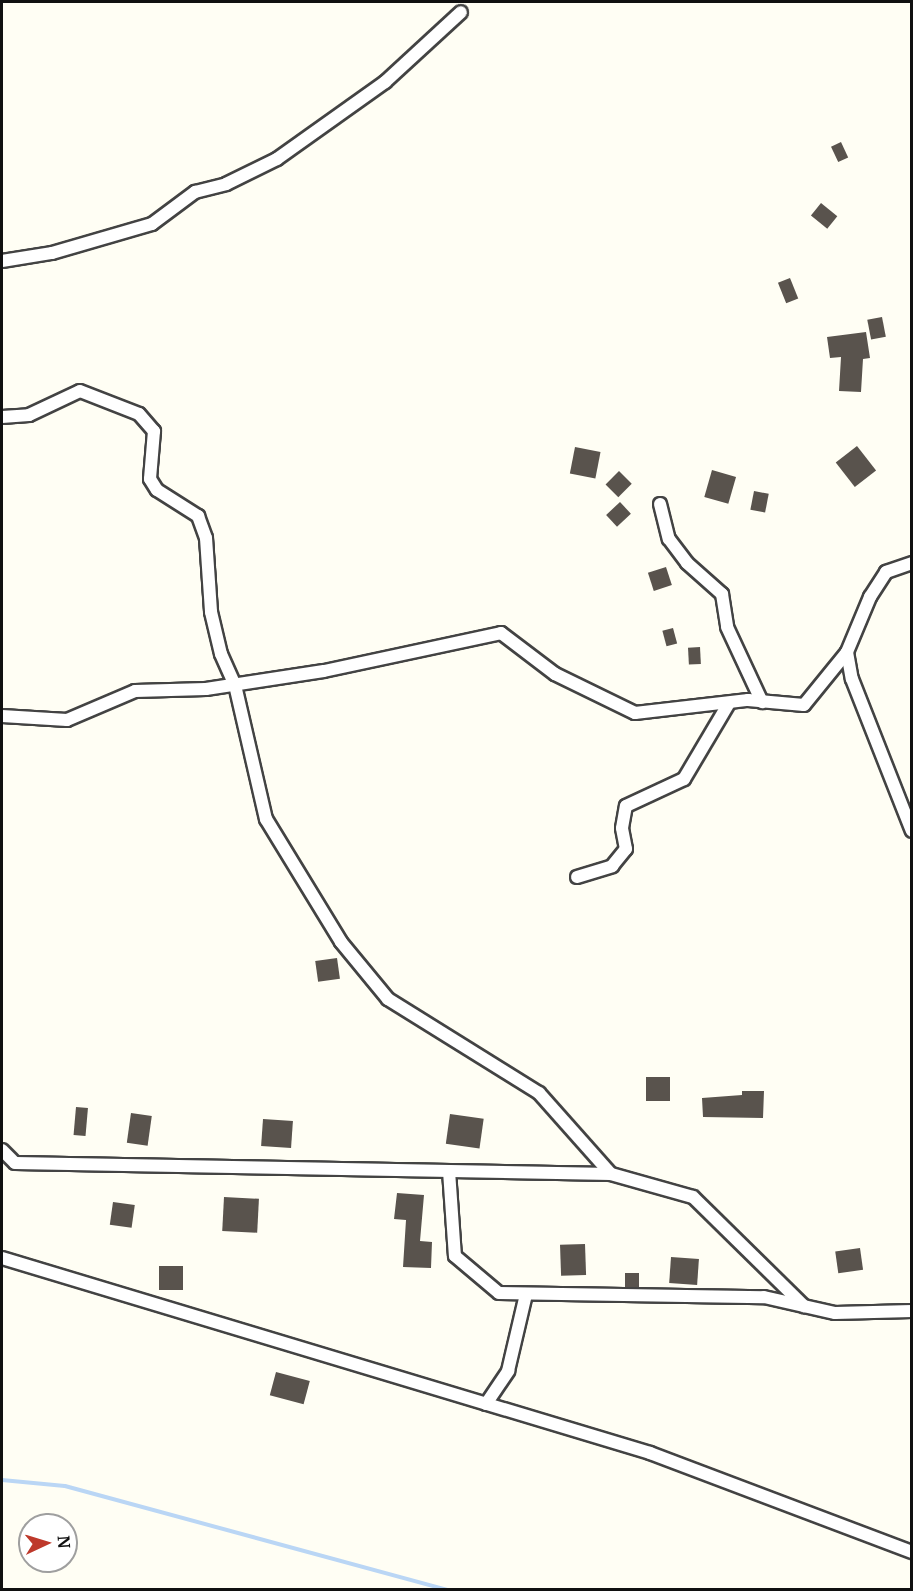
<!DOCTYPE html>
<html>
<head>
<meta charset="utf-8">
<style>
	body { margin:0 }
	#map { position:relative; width:913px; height:1591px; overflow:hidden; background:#fffef4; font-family:Merriweather,serif }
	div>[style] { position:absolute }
	.stream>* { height:4px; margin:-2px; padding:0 2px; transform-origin:2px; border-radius:2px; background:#bad6f5 }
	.building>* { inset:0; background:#59534d; transform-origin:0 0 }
	.roads { filter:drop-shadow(2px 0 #434343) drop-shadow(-2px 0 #434343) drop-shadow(0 2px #434343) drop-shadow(0 -2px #434343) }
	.minor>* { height:12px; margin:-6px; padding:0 6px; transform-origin:6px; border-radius:6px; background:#fff }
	span { translate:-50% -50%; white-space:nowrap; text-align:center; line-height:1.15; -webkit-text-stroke:6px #fff; paint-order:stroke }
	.frame { position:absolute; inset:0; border:3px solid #101010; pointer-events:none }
	.north { position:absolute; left:18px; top:1513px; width:60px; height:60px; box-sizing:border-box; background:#fff; border:2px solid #9f9f9f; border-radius:50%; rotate:86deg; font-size:16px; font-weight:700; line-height:24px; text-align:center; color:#101010 }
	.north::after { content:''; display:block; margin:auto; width:21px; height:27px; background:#be392b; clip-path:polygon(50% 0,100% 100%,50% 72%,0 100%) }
</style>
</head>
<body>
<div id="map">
	<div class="stream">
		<i style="left:2px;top:1480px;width:63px;rotate:5.4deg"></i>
		<i style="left:65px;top:1486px;width:398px;rotate:15.2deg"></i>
	</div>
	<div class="building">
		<i style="left:841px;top:142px;width:17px;height:11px;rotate:65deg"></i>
		<i style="left:821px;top:203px;width:21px;height:16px;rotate:39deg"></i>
		<i style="left:790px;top:278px;width:22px;height:13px;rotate:68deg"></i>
		<i style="left:882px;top:317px;width:20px;height:15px;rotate:79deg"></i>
		<i style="clip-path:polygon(866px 332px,870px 358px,863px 359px,861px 392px,839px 391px,841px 357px,830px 358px,827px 337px)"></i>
		<i style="left:857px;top:446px;width:31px;height:27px;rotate:52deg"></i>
		<i style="left:575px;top:447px;width:26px;height:27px;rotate:11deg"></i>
		<i style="left:712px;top:470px;width:25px;height:28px;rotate:16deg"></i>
		<i style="left:619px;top:471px;width:18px;height:19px;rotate:45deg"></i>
		<i style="left:754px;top:491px;width:15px;height:19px;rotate:11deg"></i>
		<i style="left:620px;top:502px;width:16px;height:19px;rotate:47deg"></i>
		<i style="left:666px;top:567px;width:19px;height:19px;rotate:72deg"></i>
		<i style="left:673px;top:628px;width:16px;height:11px;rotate:75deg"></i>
		<i style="left:700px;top:647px;width:17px;height:12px;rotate:87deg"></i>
		<i style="left:337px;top:958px;width:21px;height:22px;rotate:82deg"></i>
		<i style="left:646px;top:1077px;width:24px;height:24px"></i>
		<i style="clip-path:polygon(742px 1091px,764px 1091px,763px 1118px,703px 1117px,702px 1098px,742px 1095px)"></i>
		<i style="left:76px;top:1107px;width:12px;height:28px;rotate:5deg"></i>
		<i style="left:131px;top:1113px;width:21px;height:30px;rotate:8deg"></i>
		<i style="left:450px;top:1114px;width:34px;height:30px;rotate:8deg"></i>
		<i style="left:263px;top:1119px;width:30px;height:27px;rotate:4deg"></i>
		<i style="clip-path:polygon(397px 1193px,424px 1195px,420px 1241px,432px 1242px,431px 1268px,403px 1267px,406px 1220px,394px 1219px)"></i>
		<i style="left:224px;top:1197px;width:35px;height:34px;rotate:3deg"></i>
		<i style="left:113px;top:1202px;width:22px;height:23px;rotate:8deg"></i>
		<i style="left:585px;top:1244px;width:31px;height:25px;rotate:88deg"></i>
		<i style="left:860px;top:1248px;width:22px;height:25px;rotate:82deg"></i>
		<i style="left:671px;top:1257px;width:28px;height:26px;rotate:4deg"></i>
		<i style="left:159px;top:1266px;width:24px;height:24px"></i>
		<i style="left:625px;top:1273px;width:14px;height:14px"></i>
		<i style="left:276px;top:1372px;width:35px;height:24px;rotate:15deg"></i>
	</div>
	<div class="roads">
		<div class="minor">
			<i style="left:2px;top:261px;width:51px;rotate:-9.1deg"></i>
			<i style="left:52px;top:253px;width:104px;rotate:-16.2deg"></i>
			<i style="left:152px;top:224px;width:54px;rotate:-36.7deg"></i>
			<i style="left:195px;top:192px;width:32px;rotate:-14deg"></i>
			<i style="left:226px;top:184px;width:57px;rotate:-26.1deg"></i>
			<i style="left:277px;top:159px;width:133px;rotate:-35.5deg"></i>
			<i style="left:385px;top:82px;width:103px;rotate:-42.6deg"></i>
			<i style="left:2px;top:417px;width:27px;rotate:-4deg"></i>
			<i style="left:29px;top:415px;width:56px;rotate:-25.2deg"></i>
			<i style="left:80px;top:391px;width:63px;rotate:21.3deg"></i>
			<i style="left:139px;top:414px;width:23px;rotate:49deg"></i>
			<i style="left:154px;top:431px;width:48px;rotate:94.8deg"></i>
			<i style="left:150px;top:479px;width:13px;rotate:58deg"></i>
			<i style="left:157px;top:490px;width:49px;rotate:32.4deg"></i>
			<i style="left:198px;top:516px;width:23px;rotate:70deg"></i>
			<i style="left:206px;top:538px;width:74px;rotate:86.1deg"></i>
			<i style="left:211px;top:612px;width:43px;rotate:76.6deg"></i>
			<i style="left:221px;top:654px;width:34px;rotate:66deg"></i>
			<i style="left:235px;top:685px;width:138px;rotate:77deg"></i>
			<i style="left:266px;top:819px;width:144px;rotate:58.6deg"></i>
			<i style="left:341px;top:942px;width:74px;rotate:50.5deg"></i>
			<i style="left:388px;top:999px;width:178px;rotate:31.9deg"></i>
			<i style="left:539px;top:1093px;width:108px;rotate:48.4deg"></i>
			<i style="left:660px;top:504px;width:36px;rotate:76deg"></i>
			<i style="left:669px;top:539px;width:30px;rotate:53deg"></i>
			<i style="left:687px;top:563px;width:47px;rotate:41.5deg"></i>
			<i style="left:722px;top:594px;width:33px;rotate:81deg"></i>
			<i style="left:727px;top:627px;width:83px;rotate:65deg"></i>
			<i style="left:847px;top:652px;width:27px;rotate:80deg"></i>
			<i style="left:852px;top:679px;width:163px;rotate:68.5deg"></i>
			<i style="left:2px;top:716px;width:65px;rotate:3.5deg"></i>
			<i style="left:67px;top:720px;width:74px;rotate:-23.1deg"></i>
			<i style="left:135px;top:691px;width:71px;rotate:-1.6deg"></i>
			<i style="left:206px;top:689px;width:119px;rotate:-8.7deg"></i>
			<i style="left:324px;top:671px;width:181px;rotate:-12.1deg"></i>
			<i style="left:501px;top:633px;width:68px;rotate:37.2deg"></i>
			<i style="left:555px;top:674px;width:89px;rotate:26deg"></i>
			<i style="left:635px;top:713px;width:114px;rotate:-6.6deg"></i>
			<i style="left:748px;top:700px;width:56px;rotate:5.1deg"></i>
			<i style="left:804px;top:705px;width:68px;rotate:-50.9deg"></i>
			<i style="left:847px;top:652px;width:60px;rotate:-67.3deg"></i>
			<i style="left:870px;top:597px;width:30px;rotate:-57deg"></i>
			<i style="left:886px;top:572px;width:28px;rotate:-19deg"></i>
			<i style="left:577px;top:877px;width:37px;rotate:-17deg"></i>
			<i style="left:612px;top:866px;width:22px;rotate:-51deg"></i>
			<i style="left:626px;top:849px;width:21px;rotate:-101deg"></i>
			<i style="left:622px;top:828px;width:22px;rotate:-80deg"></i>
			<i style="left:626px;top:806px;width:64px;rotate:-25deg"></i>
			<i style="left:684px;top:779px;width:88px;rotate:-59.4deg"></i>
			<i style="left:2px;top:1150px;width:18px;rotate:45deg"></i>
			<i style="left:15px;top:1163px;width:596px;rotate:1.06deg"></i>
			<i style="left:611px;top:1174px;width:85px;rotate:15.7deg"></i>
			<i style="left:693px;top:1197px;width:156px;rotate:44.5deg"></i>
			<i style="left:449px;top:1171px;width:85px;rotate:86deg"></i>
			<i style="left:455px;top:1256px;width:57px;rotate:40.1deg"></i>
			<i style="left:499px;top:1293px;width:265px;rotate:0.9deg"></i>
			<i style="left:764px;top:1297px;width:73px;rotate:12.7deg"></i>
			<i style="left:835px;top:1313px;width:77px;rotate:-1.5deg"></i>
			<i style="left:2px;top:1258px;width:677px;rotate:16.75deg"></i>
			<i style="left:650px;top:1453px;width:280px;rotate:20.7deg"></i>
			<i style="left:486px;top:1404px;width:40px;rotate:-56deg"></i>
			<i style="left:508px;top:1371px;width:79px;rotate:-76.8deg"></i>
		</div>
	</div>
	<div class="frame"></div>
	<div class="north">N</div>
</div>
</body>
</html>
